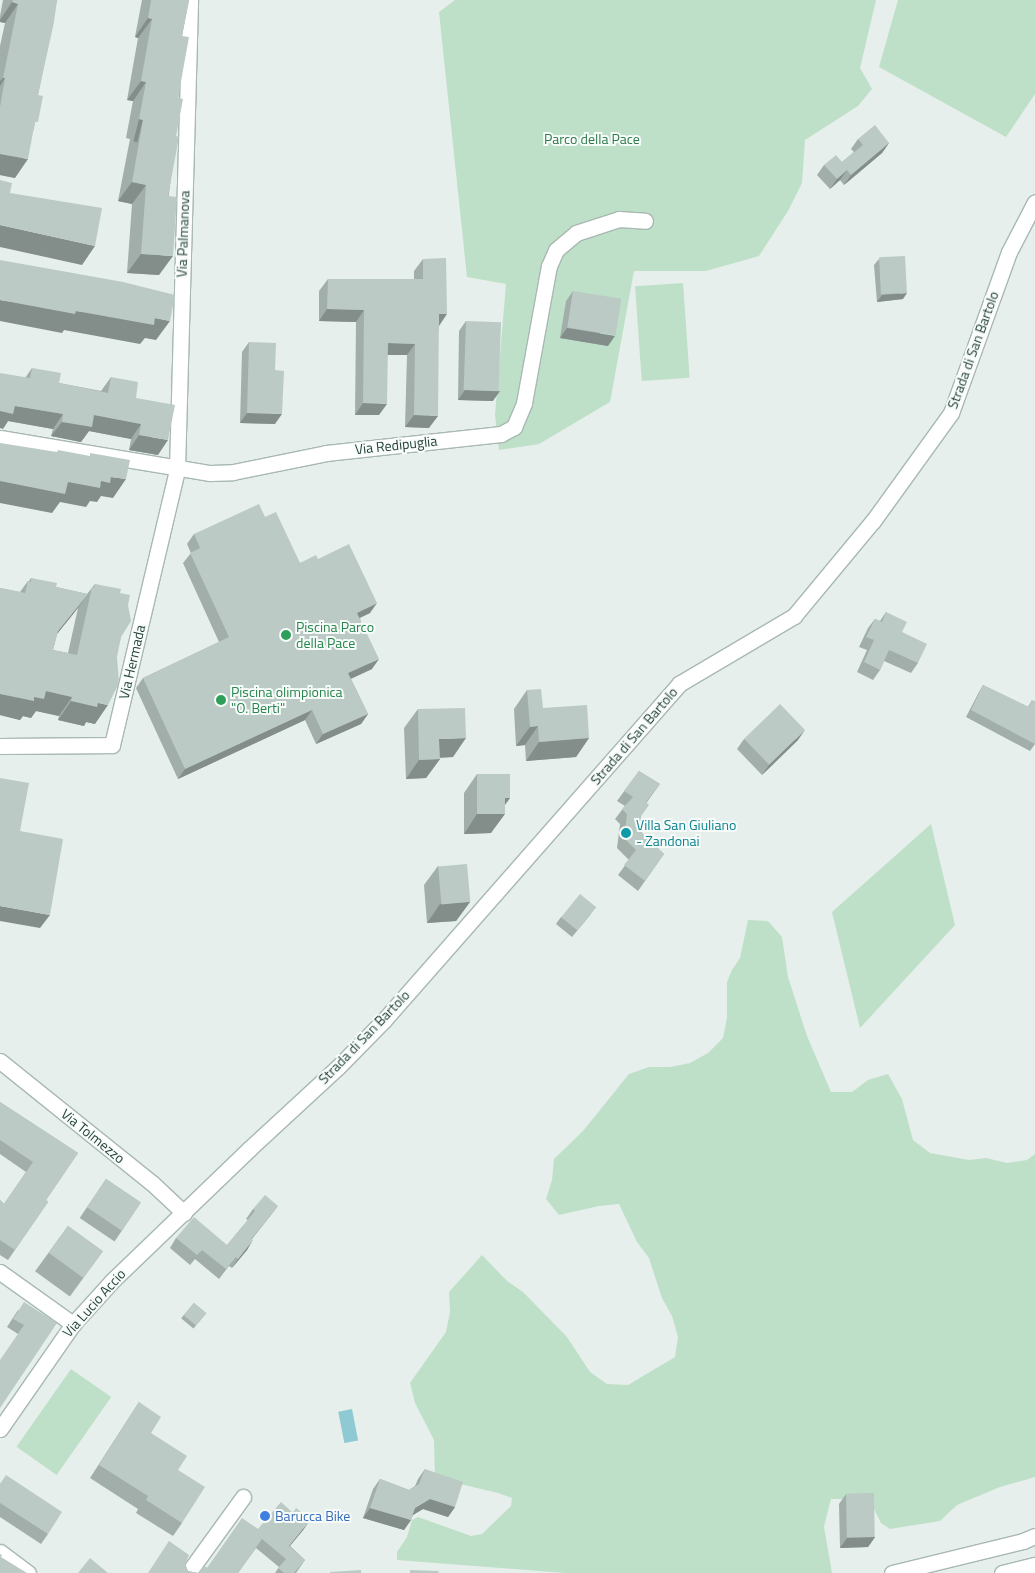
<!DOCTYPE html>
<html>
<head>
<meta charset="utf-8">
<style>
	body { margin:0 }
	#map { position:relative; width:1035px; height:1573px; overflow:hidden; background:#e6efeb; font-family:"Titillium Web",sans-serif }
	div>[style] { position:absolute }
	.green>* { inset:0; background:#bfe0c8; transform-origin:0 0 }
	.water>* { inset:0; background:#8ec9d4; transform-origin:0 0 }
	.roads { filter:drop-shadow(1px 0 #a8b8b2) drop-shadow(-1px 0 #a8b8b2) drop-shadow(0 1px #a8b8b2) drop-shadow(0 -1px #a8b8b2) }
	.minor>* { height:15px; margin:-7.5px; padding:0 7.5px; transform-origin:7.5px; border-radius:7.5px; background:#fff }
	.wall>* { inset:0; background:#a1aea9; transform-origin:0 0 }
	.shaded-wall>* { inset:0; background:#838d89; transform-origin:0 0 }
	.building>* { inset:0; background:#bbcac4; transform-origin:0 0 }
	.dots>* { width:14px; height:14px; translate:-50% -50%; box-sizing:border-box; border:2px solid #f7fbf9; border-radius:50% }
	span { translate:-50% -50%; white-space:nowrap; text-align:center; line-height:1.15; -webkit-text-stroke:4px #f7fbf9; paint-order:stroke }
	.park-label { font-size:14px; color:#2d7a4b }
	.street-label { font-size:14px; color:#24423a }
	.leisure-label { font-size:14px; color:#27864d }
	.left { translate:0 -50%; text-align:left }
	.culture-label { font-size:14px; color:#0d838f }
	.shop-label { font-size:14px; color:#366cbe }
</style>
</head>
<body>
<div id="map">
	<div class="green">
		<i style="clip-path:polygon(455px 0,876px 0,860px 68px,872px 89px,858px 106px,805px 140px,802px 183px,788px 211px,759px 256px,706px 271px,634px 271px,610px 402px,539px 444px,499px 450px,495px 415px,506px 284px,467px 277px,439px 12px)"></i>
		<i style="clip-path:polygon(898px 0,1035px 0,1035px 94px,1006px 137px,879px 67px)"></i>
		<i style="left:683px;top:283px;width:95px;height:48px;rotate:86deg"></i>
		<i style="clip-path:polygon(931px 824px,955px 925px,860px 1028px,832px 912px)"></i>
		<i style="clip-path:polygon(748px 920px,768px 921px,782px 937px,788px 977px,807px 1036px,831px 1092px,852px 1092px,868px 1080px,888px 1074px,902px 1099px,913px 1140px,930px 1153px,969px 1160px,986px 1158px,1007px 1163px,1027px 1160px,1035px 1154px,1035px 1477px,1000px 1487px,957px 1505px,940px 1521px,890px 1529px,881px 1523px,872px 1505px,864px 1499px,831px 1499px,824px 1527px,832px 1573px,565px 1573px,397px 1560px,397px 1552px,407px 1537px,412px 1520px,418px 1517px,471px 1536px,482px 1534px,511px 1506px,512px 1498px,498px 1493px,435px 1478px,434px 1440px,415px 1403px,410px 1383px,446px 1332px,450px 1312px,449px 1292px,482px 1255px,507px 1281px,523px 1292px,567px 1337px,590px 1372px,607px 1384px,628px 1385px,675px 1357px,678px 1337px,672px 1316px,662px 1298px,649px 1258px,637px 1242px,619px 1204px,599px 1206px,559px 1215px,546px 1199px,552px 1180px,554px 1159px,583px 1131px,629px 1074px,649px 1067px,670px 1067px,690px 1063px,708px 1053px,723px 1038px,727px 1018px,727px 982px,732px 970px,740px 958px)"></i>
		<i style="left:71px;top:1369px;width:49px;height:95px;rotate:35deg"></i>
	</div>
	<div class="water">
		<i style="left:352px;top:1409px;width:32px;height:14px;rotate:79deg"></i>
	</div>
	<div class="roads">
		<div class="minor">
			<i style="left:0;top:438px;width:213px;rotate:9.5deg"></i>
			<i style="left:210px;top:473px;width:23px;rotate:-2deg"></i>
			<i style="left:233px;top:472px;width:95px;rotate:-11.5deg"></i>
			<i style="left:326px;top:453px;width:176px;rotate:-6.2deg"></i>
			<i style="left:501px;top:434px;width:15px;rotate:-28deg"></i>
			<i style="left:514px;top:427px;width:26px;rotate:-67deg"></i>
			<i style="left:524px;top:403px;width:139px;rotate:-79.7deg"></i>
			<i style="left:549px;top:266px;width:17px;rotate:-66deg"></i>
			<i style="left:556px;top:250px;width:26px;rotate:-40deg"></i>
			<i style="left:576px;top:233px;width:45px;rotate:-18deg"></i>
			<i style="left:619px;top:219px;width:26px;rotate:4deg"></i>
			<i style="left:0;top:746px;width:112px;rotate:-0.5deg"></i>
			<i style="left:112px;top:745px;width:284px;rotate:-76.7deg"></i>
			<i style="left:177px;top:469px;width:469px;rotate:-88.4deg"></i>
			<i style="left:0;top:1061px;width:195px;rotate:38.8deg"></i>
			<i style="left:152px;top:1183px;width:44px;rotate:43.2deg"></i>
			<i style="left:0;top:1272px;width:90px;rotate:35.5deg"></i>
			<i style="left:0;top:1429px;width:128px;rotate:-55.2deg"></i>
			<i style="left:73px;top:1324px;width:58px;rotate:-47.8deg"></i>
			<i style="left:112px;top:1281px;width:189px;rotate:-43.9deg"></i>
			<i style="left:248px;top:1150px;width:122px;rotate:-42.7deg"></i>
			<i style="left:338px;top:1067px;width:67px;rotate:-45.6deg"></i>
			<i style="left:385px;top:1019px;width:446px;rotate:-48.7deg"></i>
			<i style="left:679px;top:684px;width:134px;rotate:-30.6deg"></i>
			<i style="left:794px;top:616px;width:124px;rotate:-50.3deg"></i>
			<i style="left:873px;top:521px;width:133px;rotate:-54.2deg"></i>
			<i style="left:951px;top:413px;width:171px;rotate:-70.2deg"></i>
			<i style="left:1009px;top:252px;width:56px;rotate:-62.5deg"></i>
			<i style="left:0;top:1552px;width:35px;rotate:37deg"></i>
			<i style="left:188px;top:1573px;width:94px;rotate:-54.1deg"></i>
			<i style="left:892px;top:1573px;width:135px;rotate:-13.7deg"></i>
			<i style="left:1023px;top:1541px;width:13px;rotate:-23deg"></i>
			<i style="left:1002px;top:1573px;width:34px;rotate:-14deg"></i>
		</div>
	</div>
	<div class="wall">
		<i style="clip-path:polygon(3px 0,57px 0,38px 95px,34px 128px,15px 178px,0 175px,0 46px,5px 23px,0 22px,0 16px)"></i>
		<i style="clip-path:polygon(142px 0,189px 0,182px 36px,176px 136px,159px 275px,127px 273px,132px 204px,118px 201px,130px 139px,126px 138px,133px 101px,127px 100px,138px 38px,135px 37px)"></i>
		<i style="clip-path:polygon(858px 139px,889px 143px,882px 153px,844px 185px,840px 180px,830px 189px,817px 175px,824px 165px,842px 162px,854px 152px,851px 149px)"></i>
		<i style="clip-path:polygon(423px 259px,439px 325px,429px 428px,405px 427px,407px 355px,387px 355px,379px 415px,355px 415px,356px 322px,319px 321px,319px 291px,328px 279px,414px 279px,414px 271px)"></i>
		<i style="clip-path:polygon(879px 259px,903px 299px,877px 302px,874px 265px)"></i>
		<i style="clip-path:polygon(573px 291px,608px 346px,560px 338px,566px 301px)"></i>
		<i style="clip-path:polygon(466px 321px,493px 401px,458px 400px,459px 331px)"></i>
		<i style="clip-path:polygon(249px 342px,275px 424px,240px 423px,242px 352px)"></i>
		<i style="clip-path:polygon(32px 368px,59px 383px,101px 391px,111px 377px,136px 398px,158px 455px,129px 450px,131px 439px,89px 431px,81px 442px,51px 436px,53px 429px,8px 421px,3px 429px,25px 378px)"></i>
		<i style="clip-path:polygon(265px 517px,300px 563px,318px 559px,370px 613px,360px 618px,372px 669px,351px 679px,368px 714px,361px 724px,316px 744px,305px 720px,178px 779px,136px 688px,143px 678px,219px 642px,183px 563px,191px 553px,187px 544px,194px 534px)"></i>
		<i style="clip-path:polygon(evenodd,31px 578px,56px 587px,87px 594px,95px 584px,120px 593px,121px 637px,95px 724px,86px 722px,84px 726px,58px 720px,59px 716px,36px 711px,31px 718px,23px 716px,20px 720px,0 715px,0 588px,20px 592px,28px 581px,29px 581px,31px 578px,78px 608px,68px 653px,53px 650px,57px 634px,78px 608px)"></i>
		<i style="clip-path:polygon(886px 612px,902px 632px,918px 663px,911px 673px,884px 661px,880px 670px,873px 680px,857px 672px,867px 650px,859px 647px,868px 628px,875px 619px,880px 621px)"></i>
		<i style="clip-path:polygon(983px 685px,1028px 707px,1032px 700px,1035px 744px,1030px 751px,966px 717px,979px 692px)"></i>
		<i style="clip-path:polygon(527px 690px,543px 708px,589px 738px,576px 757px,526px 761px,525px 745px,516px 746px,514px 709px)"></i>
		<i style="clip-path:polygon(418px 709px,453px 757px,440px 758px,440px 759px,426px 778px,406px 779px,404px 728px)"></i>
		<i style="clip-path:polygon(744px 739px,798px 740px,762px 775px,737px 749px)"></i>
		<i style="clip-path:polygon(639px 771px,660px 784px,647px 802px,641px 816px,639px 830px,664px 854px,638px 891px,618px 875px,629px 860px,617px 848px,620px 824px,615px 819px,625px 806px,617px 801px)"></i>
		<i style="clip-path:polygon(477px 774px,510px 798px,505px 805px,491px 833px,464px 834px,464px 793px)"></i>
		<i style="clip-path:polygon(438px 866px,470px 902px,456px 921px,427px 923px,424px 885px)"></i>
		<i style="clip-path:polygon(591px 914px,572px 937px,556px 924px,561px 917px)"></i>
		<i style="clip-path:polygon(0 1102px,78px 1153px,46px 1200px,48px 1202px,8px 1260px,0 1255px,0 1200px,4px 1204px,26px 1172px,0 1154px)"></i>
		<i style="left:106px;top:1179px;width:42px;height:47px;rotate:34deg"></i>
		<i style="clip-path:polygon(278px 1206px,271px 1215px,252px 1239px,247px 1250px,232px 1268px,229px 1266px,219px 1279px,195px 1259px,190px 1265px,170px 1248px,176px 1238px,227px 1245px,248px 1220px,246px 1219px,253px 1209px)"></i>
		<i style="left:68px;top:1226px;width:43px;height:56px;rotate:36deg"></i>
		<i style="left:194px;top:1303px;width:16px;height:20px;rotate:40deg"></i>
		<i style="clip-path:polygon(18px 1310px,57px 1323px,18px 1334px,7px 1327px)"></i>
		<i style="clip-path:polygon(139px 1402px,151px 1433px,178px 1470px,182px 1523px,173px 1536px,136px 1513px,138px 1509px,90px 1478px)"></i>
		<i style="clip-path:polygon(425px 1469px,455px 1507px,448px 1517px,423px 1509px,413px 1515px,411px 1520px,404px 1530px,363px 1518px,373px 1489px,380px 1479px,409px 1490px,415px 1486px,418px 1479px)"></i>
		<i style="clip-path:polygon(0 1483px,48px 1534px,41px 1544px,0 1517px)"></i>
		<i style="clip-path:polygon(846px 1494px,875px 1537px,868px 1547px,840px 1548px,839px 1504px)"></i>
		<i style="clip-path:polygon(258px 1529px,304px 1529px,290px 1546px,305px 1560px,296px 1573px,275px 1573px,279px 1567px,256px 1548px,238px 1573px,148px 1573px,185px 1564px,188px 1571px,198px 1573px,207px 1568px)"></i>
	</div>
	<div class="shaded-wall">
		<i style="clip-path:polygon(12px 2px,18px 4px,5px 23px,0 22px,0 20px)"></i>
		<i style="clip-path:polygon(148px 18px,152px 19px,138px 38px,135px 37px)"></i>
		<i style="clip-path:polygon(3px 78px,5px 78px,0 86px,0 81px)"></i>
		<i style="clip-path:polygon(141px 81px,146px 82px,133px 101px,127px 100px)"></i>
		<i style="left:139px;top:119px;width:4px;height:23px;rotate:14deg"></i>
		<i style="clip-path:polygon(889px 143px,882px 153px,844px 185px,851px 175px)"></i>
		<i style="clip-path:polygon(0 154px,28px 159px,15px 178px,0 175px)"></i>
		<i style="clip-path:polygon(847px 170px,840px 180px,830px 189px,837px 179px)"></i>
		<i style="clip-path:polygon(132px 182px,146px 185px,132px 204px,118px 201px)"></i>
		<i style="clip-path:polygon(0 225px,95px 246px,82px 265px,0 247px)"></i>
		<i style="clip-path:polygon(141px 254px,173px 256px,159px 275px,127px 273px)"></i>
		<i style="clip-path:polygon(907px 293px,903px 299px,877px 302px,882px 295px)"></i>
		<i style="clip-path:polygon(0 300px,76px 311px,155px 318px,170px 321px,156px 340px,145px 338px,140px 344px,64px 330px,62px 333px,0 321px)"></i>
		<i style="clip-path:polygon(327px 309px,364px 310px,356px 322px,319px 321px)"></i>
		<i style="clip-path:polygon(439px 314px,447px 314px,439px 326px)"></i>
		<i style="clip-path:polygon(567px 328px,615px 336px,608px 346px,560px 338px)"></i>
		<i style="clip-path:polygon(388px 343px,415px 344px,407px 355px,379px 355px)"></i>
		<i style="clip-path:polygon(465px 390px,500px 391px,493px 401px,458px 400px)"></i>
		<i style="clip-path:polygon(363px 403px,387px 404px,379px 415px,355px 415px)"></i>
		<i style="clip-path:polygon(15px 406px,63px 414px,53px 429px,8px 421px,3px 429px,0 428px,0 411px)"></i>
		<i style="clip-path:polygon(247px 413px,282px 414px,275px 424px,240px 423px)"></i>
		<i style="clip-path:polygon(94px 415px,141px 424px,131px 439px,89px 431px,81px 442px,51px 436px,62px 422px)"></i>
		<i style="clip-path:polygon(414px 415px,438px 416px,429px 428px,405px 427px)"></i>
		<i style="clip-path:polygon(139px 435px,168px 440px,158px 455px,129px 450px)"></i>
		<i style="clip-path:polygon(111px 477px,126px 479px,113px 498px,101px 496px,97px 502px,90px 501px,86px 507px,60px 502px,52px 513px,0 503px,0 481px,68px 482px,101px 481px)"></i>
		<i style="clip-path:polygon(88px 594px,74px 613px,44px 650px,58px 631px)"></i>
		<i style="clip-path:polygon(377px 603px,370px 613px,350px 622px,357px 613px)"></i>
		<i style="clip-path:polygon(379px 659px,372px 669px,341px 683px,348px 673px)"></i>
		<i style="clip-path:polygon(46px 691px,72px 697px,59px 716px,36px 711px,31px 718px,23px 716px,20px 720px,0 715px,0 694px,34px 697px)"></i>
		<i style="clip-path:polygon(71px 701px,98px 703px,108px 705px,95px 724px,86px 722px,84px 726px,58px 720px)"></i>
		<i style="clip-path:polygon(312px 710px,305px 720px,178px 779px,185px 769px)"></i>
		<i style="clip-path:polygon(368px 714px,361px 724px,316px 744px,323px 734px)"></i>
		<i style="clip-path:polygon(538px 726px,525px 745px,516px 746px,530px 727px)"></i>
		<i style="clip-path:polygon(805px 730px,798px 740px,762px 775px,769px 765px)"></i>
		<i style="clip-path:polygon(466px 738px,453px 757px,426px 758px,439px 739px)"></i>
		<i style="clip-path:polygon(589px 738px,576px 757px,526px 761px,539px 742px)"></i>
		<i style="clip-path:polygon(440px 759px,426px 778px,406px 779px,419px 760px)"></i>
		<i style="clip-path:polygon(505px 798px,510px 798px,498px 814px,505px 814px,491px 833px,464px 834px,477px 814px)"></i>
		<i style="clip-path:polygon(470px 902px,456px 921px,427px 923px,440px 904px)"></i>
		<i style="clip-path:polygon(0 906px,50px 915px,40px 928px,0 921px)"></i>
		<i style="clip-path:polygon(253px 1240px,247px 1250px,232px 1268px,238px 1259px)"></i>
		<i style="clip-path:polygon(430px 1499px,455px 1507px,448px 1517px,423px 1509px,408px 1518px,415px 1508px)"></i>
		<i style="clip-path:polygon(370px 1508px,411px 1520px,404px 1530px,363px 1518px)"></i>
		<i style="clip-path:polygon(310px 1520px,304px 1529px,283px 1554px,289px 1546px)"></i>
		<i style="clip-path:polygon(875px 1537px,868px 1547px,840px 1548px,847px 1538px)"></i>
	</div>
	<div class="building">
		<i style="clip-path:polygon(13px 0,57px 0,54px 22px,38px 95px,43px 96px,38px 122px,35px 122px,28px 159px,0 154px,0 107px,5px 78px,3px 78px,18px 4px,12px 2px)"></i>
		<i style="clip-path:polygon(151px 0,189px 0,182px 36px,189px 37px,178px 98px,183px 99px,176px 136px,179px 137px,168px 196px,177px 197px,173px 256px,141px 254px,146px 185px,132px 182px,143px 120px,139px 119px,146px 82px,141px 81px,152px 19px,148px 18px)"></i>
		<i style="clip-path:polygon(875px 125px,889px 143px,851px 175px,847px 170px,837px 179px,824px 165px,836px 155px,842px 162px,863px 145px,858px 139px)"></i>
		<i style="clip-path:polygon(0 180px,12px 183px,10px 193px,102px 208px,95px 246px,0 225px)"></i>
		<i style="left:905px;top:256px;width:37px;height:26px;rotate:87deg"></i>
		<i style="clip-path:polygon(446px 258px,447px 314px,439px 314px,438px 416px,414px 415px,415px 344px,388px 343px,387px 404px,363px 403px,364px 310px,327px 309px,328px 279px,423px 279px,423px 259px)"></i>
		<i style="clip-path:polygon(0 260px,123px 282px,175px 295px,170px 321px,155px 318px,154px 325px,76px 311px,75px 314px,0 300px)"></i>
		<i style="left:573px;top:291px;width:49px;height:37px;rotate:9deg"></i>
		<i style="left:466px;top:321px;width:35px;height:69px;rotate:2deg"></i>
		<i style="clip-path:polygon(249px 342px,276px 343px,275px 370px,284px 371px,282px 414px,247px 413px)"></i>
		<i style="clip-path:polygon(32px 368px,61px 373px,59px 383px,108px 393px,111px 377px,138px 382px,136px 398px,175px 405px,168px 440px,139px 435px,141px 424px,94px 415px,92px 427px,62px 422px,63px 414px,15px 406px,13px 414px,0 411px,0 373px,30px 378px)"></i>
		<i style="clip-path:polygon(0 443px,57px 452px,58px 450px,90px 456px,90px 453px,130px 460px,126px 479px,111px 477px,110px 483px,101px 481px,100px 488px,68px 482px,65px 494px,0 481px)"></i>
		<i style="clip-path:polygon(259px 504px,265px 517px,276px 512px,300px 563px,316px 555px,318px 559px,349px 544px,377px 603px,357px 613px,379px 659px,348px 673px,368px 714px,323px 734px,312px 710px,185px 769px,143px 678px,229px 637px,190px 553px,200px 548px,194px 534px)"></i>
		<i style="clip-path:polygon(31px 578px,57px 583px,56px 587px,88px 594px,58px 631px,53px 650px,77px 655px,92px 587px,94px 588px,95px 584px,121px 589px,120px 593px,130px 595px,128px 605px,131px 621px,121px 637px,117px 657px,119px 683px,108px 705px,98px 703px,97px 707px,71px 701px,72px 697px,46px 691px,44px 699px,34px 697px,34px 701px,0 694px,0 588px,25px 593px,28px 581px,31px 582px)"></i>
		<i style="clip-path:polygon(886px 612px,907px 622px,902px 632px,927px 644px,918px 663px,889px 650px,880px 670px,864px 662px,874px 640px,866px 637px,875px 619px,882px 622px)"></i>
		<i style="clip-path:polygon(983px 685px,1029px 707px,1032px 700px,1035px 701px,1035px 744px,971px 710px)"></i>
		<i style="clip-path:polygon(541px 689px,543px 708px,587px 705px,589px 738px,539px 742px,538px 726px,530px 727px,527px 690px)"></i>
		<i style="left:780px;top:704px;width:36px;height:50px;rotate:46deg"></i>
		<i style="clip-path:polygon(465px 708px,466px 738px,439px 739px,440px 759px,419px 760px,418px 709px)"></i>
		<i style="clip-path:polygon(639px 771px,660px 784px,646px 802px,649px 805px,641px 816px,639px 830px,664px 854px,645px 881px,624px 865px,636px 850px,624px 838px,627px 814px,622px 809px,633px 797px,624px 791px)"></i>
		<i style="clip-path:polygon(477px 774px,510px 774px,510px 798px,505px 798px,505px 814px,477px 814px)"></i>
		<i style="clip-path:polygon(0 778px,29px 783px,20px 831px,63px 839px,50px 915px,0 906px)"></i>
		<i style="left:467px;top:864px;width:38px;height:29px;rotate:85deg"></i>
		<i style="left:580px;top:894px;width:21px;height:30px;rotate:39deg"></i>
		<i style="clip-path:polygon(0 1102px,78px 1153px,46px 1200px,48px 1202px,15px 1250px,0 1240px,0 1200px,4px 1204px,33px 1162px,0 1140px)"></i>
		<i style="left:106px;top:1179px;width:42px;height:34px;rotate:34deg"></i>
		<i style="clip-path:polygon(265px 1195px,278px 1206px,251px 1239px,253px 1240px,238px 1259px,236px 1257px,226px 1269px,202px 1250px,197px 1255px,176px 1238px,194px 1217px,227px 1245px,255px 1211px,253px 1209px)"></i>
		<i style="left:68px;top:1226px;width:43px;height:33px;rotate:36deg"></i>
		<i style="clip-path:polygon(24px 1302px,57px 1323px,0 1408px,0 1360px,24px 1325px,13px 1319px)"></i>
		<i style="left:194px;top:1303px;width:16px;height:16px;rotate:40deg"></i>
		<i style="clip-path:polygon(139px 1402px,161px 1417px,151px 1433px,187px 1456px,178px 1470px,205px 1487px,182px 1523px,146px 1500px,148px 1496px,99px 1465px)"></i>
		<i style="clip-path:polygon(425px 1469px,463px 1482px,455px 1507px,430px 1499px,415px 1508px,411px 1520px,370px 1508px,380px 1479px,409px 1490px,419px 1484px)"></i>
		<i style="clip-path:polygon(6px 1475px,62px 1512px,48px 1534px,0 1503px,0 1484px)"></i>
		<i style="left:874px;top:1493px;width:44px;height:28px;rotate:89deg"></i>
		<i style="clip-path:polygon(281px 1502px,293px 1513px,296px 1508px,310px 1520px,289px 1546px,305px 1560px,294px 1573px,284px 1573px,278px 1568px,286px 1559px,262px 1539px,238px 1573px,148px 1573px,169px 1541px,189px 1555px,185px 1564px,188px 1571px,198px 1573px,205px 1566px,207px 1568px,242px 1518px,258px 1529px)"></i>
		<i style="clip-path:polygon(0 1554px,2px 1555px,1px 1557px,27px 1573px,0 1573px)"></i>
		<i style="clip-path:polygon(90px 1558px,108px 1573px,78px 1573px)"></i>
		<i style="clip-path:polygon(361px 1570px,361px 1573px,330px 1573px,330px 1572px)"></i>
		<i style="clip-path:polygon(410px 1570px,439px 1571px,438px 1573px,410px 1573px)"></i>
	</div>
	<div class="dots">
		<i style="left:286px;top:635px;background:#2e9e5b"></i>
		<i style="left:221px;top:700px;background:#2e9e5b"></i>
		<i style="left:626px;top:833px;background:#0f9aa8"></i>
		<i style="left:265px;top:1516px;background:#3f7fe0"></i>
	</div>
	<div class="park-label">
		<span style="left:592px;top:139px">Parco della Pace</span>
	</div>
	<div class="street-label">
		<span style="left:183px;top:234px;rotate:-88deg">Via Palmanova</span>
		<span style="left:973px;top:350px;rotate:-70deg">Strada di San Bartolo</span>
		<span style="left:396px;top:445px;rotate:-6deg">Via Redipuglia</span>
		<span style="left:132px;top:662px;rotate:-77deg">Via Hermada</span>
		<span style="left:634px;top:736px;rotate:-49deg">Strada di San Bartolo</span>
		<span style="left:364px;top:1037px;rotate:-46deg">Strada di San Bartolo</span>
		<span style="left:93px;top:1136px;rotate:39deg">Via Tolmezzo</span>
		<span style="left:94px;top:1303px;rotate:-48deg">Via Lucio Accio</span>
	</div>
	<div class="leisure-label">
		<span class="left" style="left:296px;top:635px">Piscina Parco<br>della Pace</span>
		<span class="left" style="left:231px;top:700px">Piscina olimpionica<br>"O. Berti"</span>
	</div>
	<div class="culture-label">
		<span class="left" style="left:636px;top:833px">Villa San Giuliano<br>- Zandonai</span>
	</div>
	<div class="shop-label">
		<span class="left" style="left:275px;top:1516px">Barucca Bike</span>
	</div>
</div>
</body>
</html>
